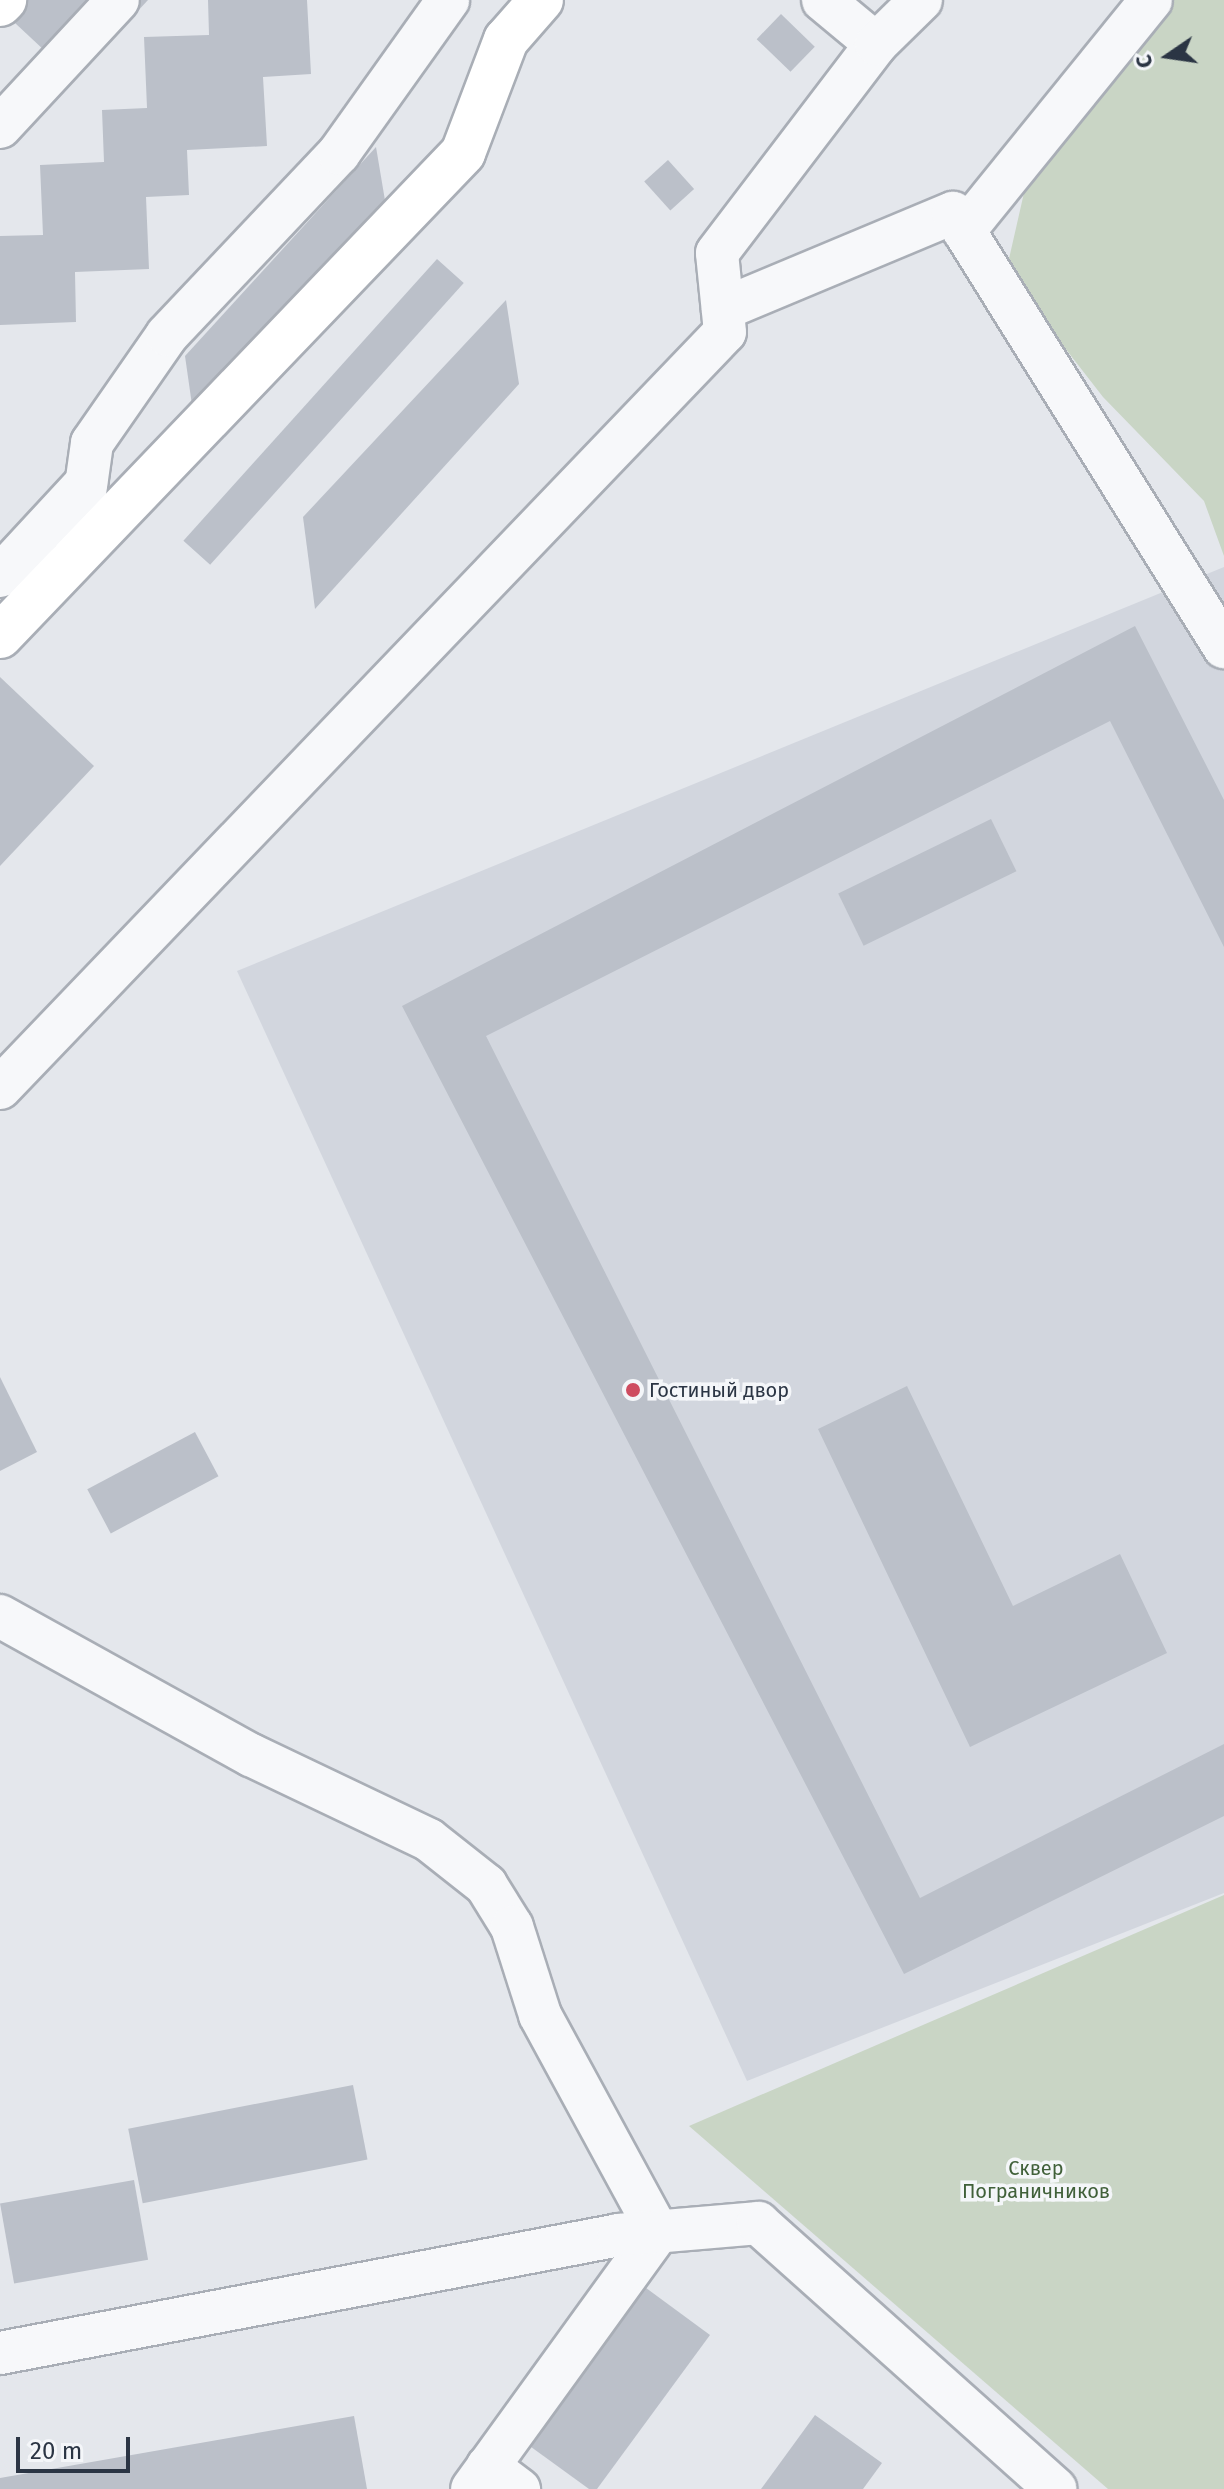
<!DOCTYPE html>
<html>
<head>
<meta charset="utf-8">
<style>
	body { margin:0 }
	#map { position:relative; width:1224px; height:2489px; overflow:hidden; background:#e4e7ec; font-family:"Fira Sans",sans-serif }
	div>[style] { position:absolute }
	.built>* { inset:0; background:#d2d6de }
	.green>* { inset:0; background:#c9d5c5 }
	.building>* { inset:0; background:#bbc0c9; transform-origin:0 0 }
	.roads { filter:drop-shadow(2px 0 #a9aeb6) drop-shadow(-2px 0 #a9aeb6) drop-shadow(0 2px #a9aeb6) drop-shadow(0 -2px #a9aeb6) }
	.minor>* { height:42px; margin:-21px; padding:0 21px; transform-origin:21px; border-radius:21px; background:#f7f8fa }
	.highway>* { height:44px; margin:-22px; padding:0 22px; transform-origin:22px; border-radius:22px; background:#fff }
	.dots>* { width:22px; height:22px; translate:-50% -50%; box-sizing:border-box; border:4px solid #f4f6f9; border-radius:50% }
	span { translate:-50% -50%; white-space:nowrap; text-align:center; line-height:1.15; -webkit-text-stroke:7px #f4f6f9; paint-order:stroke }
	.poi-label { font-size:20px; color:#2b3544 }
	.left { translate:0 -50%; text-align:left }
	.park-label { font-size:20px; color:#406039 }
	.north { position:absolute; left:1128px; top:16px; width:80px; height:80px; -webkit-text-stroke:6px #f4f6f9; paint-order:stroke; rotate:257deg; font-size:22px; font-weight:700; line-height:32px; text-align:center; color:#2b3544 }
	.north::after { content:''; display:block; margin:auto; width:28px; height:36px; background:#2b3544; clip-path:polygon(50% 0,100% 100%,50% 72%,0 100%) }
	.scale { position:absolute; left:16px; top:2437px; width:114px; height:36px; box-sizing:border-box; border:4px solid #2b3544; border-top:0; padding-left:10px; font-size:24px; line-height:28px; white-space:nowrap; color:#2b3544; -webkit-text-stroke:6px #f4f6f9; paint-order:stroke }
</style>
</head>
<body>
<div id="map">
	<div class="built">
		<i style="clip-path:polygon(1224px 567px,1224px 1893px,747px 2081px,237px 971px)"></i>
	</div>
	<div class="green">
		<i style="clip-path:polygon(1159px 0,1224px 0,1224px 556px,1204px 501px,1103px 397px,1006px 272px,1026px 184px)"></i>
		<i style="clip-path:polygon(1224px 1895px,1224px 2489px,1108px 2489px,689px 2126px)"></i>
	</div>
	<div class="building">
		<i style="clip-path:polygon(0 0,148px 0,75px 79px,0 9px)"></i>
		<i style="clip-path:polygon(208px 0,307px 0,311px 74px,263px 77px,267px 146px,187px 150px,189px 195px,146px 197px,149px 269px,75px 272px,76px 322px,0 325px,0 236px,43px 235px,40px 165px,104px 162px,102px 110px,147px 108px,144px 37px,209px 35px)"></i>
		<i style="left:781px;top:14px;width:47px;height:35px;rotate:44deg"></i>
		<i style="clip-path:polygon(376px 147px,392px 242px,198px 447px,185px 356px)"></i>
		<i style="left:668px;top:160px;width:39px;height:32px;rotate:48deg"></i>
		<i style="left:437px;top:259px;width:36px;height:379px;rotate:42deg"></i>
		<i style="clip-path:polygon(506px 300px,519px 384px,315px 609px,303px 517px)"></i>
		<i style="clip-path:polygon(1135px 626px,1224px 800px,1224px 947px,1110px 721px,486px 1036px,920px 1898px,1224px 1744px,1224px 1816px,904px 1974px,402px 1006px)"></i>
		<i style="clip-path:polygon(0 677px,94px 766px,0 866px)"></i>
		<i style="left:991px;top:819px;width:58px;height:170px;rotate:64deg"></i>
		<i style="clip-path:polygon(0 1377px,37px 1452px,0 1471px)"></i>
		<i style="clip-path:polygon(907px 1386px,1013px 1606px,1120px 1554px,1167px 1653px,970px 1747px,818px 1429px)"></i>
		<i style="left:195px;top:1432px;width:50px;height:122px;rotate:62deg"></i>
		<i style="left:353px;top:2085px;width:76px;height:229px;rotate:79deg"></i>
		<i style="left:134px;top:2180px;width:81px;height:136px;rotate:80deg"></i>
		<i style="clip-path:polygon(642px 2285px,710px 2335px,597px 2489px,589px 2489px,527px 2444px)"></i>
		<i style="clip-path:polygon(815px 2415px,882px 2463px,863px 2489px,761px 2489px)"></i>
		<i style="clip-path:polygon(354px 2416px,367px 2489px,0 2489px,0 2478px)"></i>
	</div>
	<div class="roads">
		<div class="minor">
			<i style="left:823px;top:0;width:69px;rotate:39.7deg"></i>
			<i style="left:0;top:127px;width:173px;rotate:-47.1deg"></i>
			<i style="left:964px;top:231px;width:297px;rotate:-51deg"></i>
			<i style="left:723px;top:309px;width:249px;rotate:-22.7deg"></i>
			<i style="left:953px;top:213px;width:512px;rotate:58.02deg"></i>
			<i style="left:76px;top:557px;width:115px;rotate:-82deg"></i>
			<i style="left:92px;top:443px;width:131px;rotate:-55.2deg"></i>
			<i style="left:167px;top:335px;width:250px;rotate:-46.6deg"></i>
			<i style="left:339px;top:153px;width:188px;rotate:-54.5deg"></i>
			<i style="left:0;top:576px;width:127px;rotate:-47.2deg"></i>
			<i style="left:0;top:1088px;width:1047px;rotate:-46.2deg"></i>
			<i style="left:725px;top:332px;width:79px;rotate:-95.8deg"></i>
			<i style="left:717px;top:253px;width:263px;rotate:-52.7deg"></i>
			<i style="left:876px;top:44px;width:63px;rotate:-44.4deg"></i>
			<i style="left:0;top:1616px;width:287px;rotate:29deg"></i>
			<i style="left:251px;top:1755px;width:197px;rotate:25.5deg"></i>
			<i style="left:429px;top:1840px;width:73px;rotate:38.3deg"></i>
			<i style="left:486px;top:1885px;width:49px;rotate:58.2deg"></i>
			<i style="left:512px;top:1927px;width:92px;rotate:72.3deg"></i>
			<i style="left:540px;top:2015px;width:247px;rotate:61.5deg"></i>
			<i style="left:658px;top:2232px;width:317px;rotate:125.9deg"></i>
			<i style="left:0;top:2353px;width:630px;rotate:-10.79deg"></i>
			<i style="left:619px;top:2235px;width:140px;rotate:-4.9deg"></i>
			<i style="left:758px;top:2223px;width:399px;rotate:41.8deg"></i>
			<i style="left:488px;top:2466px;width:39px;rotate:37deg"></i>
		</div>
		<div class="highway">
			<i style="left:0;top:4px;width:6px;rotate:-45deg"></i>
			<i style="left:0;top:636px;width:669px;rotate:-46.21deg"></i>
			<i style="left:463px;top:153px;width:121px;rotate:-69.2deg"></i>
			<i style="left:506px;top:40px;width:53px;rotate:-48.8deg"></i>
		</div>
	</div>
	<div class="dots">
		<i style="left:633px;top:1390px;background:#ce4c60"></i>
	</div>
	<div class="poi-label">
		<span class="left" style="left:649px;top:1390px">Гостиный двор</span>
	</div>
	<div class="park-label">
		<span style="left:1036px;top:2180px">Сквер<br>Пограничников</span>
	</div>
	<div class="north">С</div>
	<div class="scale">20 m</div>
</div>
</body>
</html>
